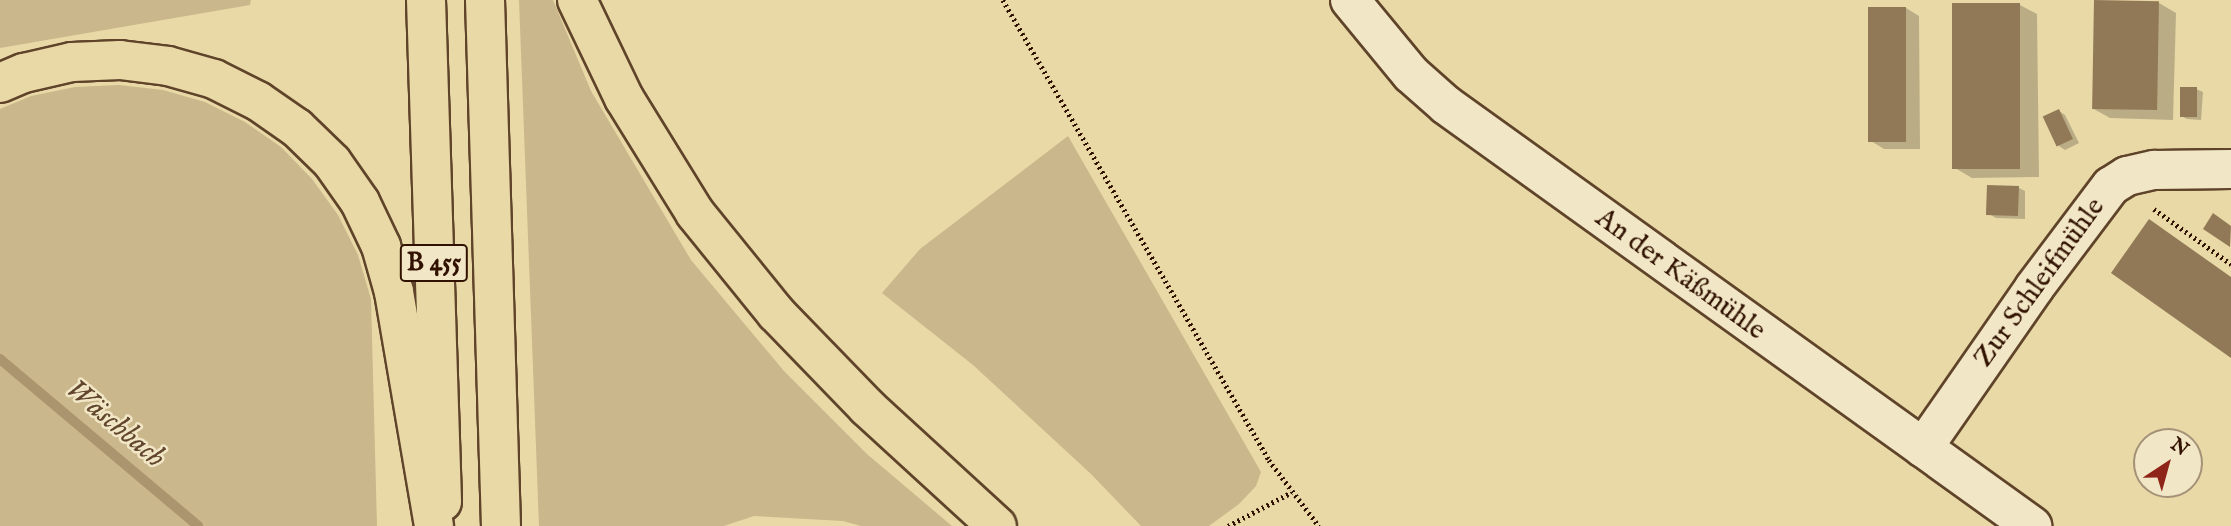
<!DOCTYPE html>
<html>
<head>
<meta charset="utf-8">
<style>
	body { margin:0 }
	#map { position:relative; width:2231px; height:526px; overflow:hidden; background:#e9d9a7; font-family:"IM FELL English",serif }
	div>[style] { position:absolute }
	.green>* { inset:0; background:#cab78b }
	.shadow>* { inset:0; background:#0003 }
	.stream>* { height:10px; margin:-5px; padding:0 5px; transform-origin:5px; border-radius:5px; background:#aa956f }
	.building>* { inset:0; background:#917957; transform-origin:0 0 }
	.path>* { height:4.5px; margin-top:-2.25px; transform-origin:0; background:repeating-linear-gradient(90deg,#311201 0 2px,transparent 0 5.5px) }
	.roads { filter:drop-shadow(2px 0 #5f442a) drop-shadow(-2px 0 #5f442a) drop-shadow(0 2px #5f442a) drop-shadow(0 -2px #5f442a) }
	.minor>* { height:38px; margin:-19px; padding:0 19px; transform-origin:19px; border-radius:19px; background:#f1e6c6 }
	.trunk>* { height:38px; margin:-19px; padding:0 19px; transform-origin:19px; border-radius:19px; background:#e9d9a7 }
	.motorway>* { height:38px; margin:-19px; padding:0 19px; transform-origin:19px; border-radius:19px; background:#e9d9a7 }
	span { translate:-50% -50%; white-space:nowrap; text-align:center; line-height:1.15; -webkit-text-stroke:5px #f1e6c6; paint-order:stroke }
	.shield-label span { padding:2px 5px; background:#f1e6c6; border:2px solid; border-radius:5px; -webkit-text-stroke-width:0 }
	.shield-label { font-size:26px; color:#311201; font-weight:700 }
	.street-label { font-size:28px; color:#311201 }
	.water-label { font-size:30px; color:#61462d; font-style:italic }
	.north { position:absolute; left:2133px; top:428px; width:70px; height:70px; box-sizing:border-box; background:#f1e6c6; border:2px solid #a49177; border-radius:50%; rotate:36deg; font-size:19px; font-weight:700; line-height:28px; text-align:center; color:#311201 }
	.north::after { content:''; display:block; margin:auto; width:24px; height:32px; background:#8f2418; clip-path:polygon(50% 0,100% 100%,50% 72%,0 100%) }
</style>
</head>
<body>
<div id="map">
	<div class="green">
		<i style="clip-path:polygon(0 0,251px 0,250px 5px,0 48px)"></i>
		<i style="clip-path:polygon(519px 0,553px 0,591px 91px,691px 260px,784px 371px,867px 454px,952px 526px,861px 526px,843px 521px,754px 516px,724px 526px,539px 526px)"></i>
		<i style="clip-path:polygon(119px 85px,163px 90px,205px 102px,245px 122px,281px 147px,312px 179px,338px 215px,358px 255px,371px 299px,377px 526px,0 526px,0 109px,31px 96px,75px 87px)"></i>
		<i style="clip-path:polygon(1068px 136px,1261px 472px,1256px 486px,1239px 504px,1209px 526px,1141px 526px,1091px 474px,973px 365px,882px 293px,920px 249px)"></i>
	</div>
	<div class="shadow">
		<i style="clip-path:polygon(2159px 3px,2176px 13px,2173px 120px,2110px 118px,2092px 108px)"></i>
		<i style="clip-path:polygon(2020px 5px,2037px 14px,2039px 177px,1972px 178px,1955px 168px)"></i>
		<i style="clip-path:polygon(1906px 8px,1919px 16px,1920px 149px,1884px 149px,1871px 141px)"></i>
		<i style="clip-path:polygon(2196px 89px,2203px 92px,2201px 120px,2187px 119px,2181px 116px)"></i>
		<i style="clip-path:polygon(2059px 111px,2065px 115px,2079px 143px,2065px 150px,2059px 146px)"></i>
		<i style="clip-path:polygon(2019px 188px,2025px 191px,2025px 219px,1996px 218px,1989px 214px)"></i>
	</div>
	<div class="stream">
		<i style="left:0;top:359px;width:259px;rotate:40.1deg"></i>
	</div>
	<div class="building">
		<i style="left:2094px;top:0;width:65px;height:109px;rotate:1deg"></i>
		<i style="left:1952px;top:3px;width:68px;height:166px"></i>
		<i style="left:1868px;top:7px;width:38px;height:135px"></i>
		<i style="left:2180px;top:87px;width:17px;height:30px"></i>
		<i style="left:2059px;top:109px;width:33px;height:18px;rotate:65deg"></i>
		<i style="left:1987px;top:185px;width:32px;height:30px;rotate:2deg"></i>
		<i style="clip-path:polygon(2213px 213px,2231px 226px,2230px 247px,2203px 229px)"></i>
		<i style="clip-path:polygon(2149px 219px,2231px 277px,2231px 358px,2111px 273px)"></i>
	</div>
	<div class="path">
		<i style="left:1003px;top:0;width:531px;rotate:59.96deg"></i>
		<i style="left:1269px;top:460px;width:83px;rotate:52.9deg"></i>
		<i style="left:2154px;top:209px;width:95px;rotate:35.5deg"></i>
		<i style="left:1228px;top:526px;width:72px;rotate:-28deg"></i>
	</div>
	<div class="roads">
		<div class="minor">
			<i style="left:1350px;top:0;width:96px;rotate:50.5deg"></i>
			<i style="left:1411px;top:74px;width:47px;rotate:41.5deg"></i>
			<i style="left:1446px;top:105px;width:722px;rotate:35.69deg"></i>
			<i style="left:1923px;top:448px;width:195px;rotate:-55.2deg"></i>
			<i style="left:2034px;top:288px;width:128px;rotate:-53deg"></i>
			<i style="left:2111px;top:186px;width:19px;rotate:-32deg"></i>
			<i style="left:2127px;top:176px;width:28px;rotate:-13deg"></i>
			<i style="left:2154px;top:170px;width:77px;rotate:-0.7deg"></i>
		</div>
		<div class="trunk">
			<i style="left:426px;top:0;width:502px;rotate:88.17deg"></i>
			<i style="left:485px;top:0;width:526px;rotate:88.26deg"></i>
		</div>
		<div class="motorway">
			<i style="left:577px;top:0;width:109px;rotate:64.4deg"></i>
			<i style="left:624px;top:98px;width:135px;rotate:58.3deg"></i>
			<i style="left:695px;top:213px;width:129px;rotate:51deg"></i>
			<i style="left:776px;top:313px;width:131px;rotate:45.9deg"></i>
			<i style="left:867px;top:407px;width:176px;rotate:42.5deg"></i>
			<i style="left:0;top:83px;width:26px;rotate:-23deg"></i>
			<i style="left:24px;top:73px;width:49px;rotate:-12.9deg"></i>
			<i style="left:72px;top:62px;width:48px;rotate:-2.4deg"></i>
			<i style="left:120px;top:60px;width:48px;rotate:7.1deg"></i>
			<i style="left:168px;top:66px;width:48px;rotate:15.8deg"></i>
			<i style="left:214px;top:79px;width:49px;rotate:26.6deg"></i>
			<i style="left:258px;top:101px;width:47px;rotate:34.7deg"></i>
			<i style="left:297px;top:128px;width:49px;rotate:44.2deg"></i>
			<i style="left:332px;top:162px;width:49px;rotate:55deg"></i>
			<i style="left:360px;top:202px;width:49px;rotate:64.5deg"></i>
			<i style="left:381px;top:246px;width:48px;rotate:74.2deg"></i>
			<i style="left:394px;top:292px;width:237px;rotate:80.3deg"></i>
		</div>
	</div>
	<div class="shield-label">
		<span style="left:434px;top:263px">B 455</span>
	</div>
	<div class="street-label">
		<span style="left:1680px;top:275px;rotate:36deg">An der Käßmühle</span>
		<span style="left:2040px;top:283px;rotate:-54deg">Zur Schleifmühle</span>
	</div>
	<div class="water-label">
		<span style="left:115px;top:424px;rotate:40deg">Wäschbach</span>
	</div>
	<div class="north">N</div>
</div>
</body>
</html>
